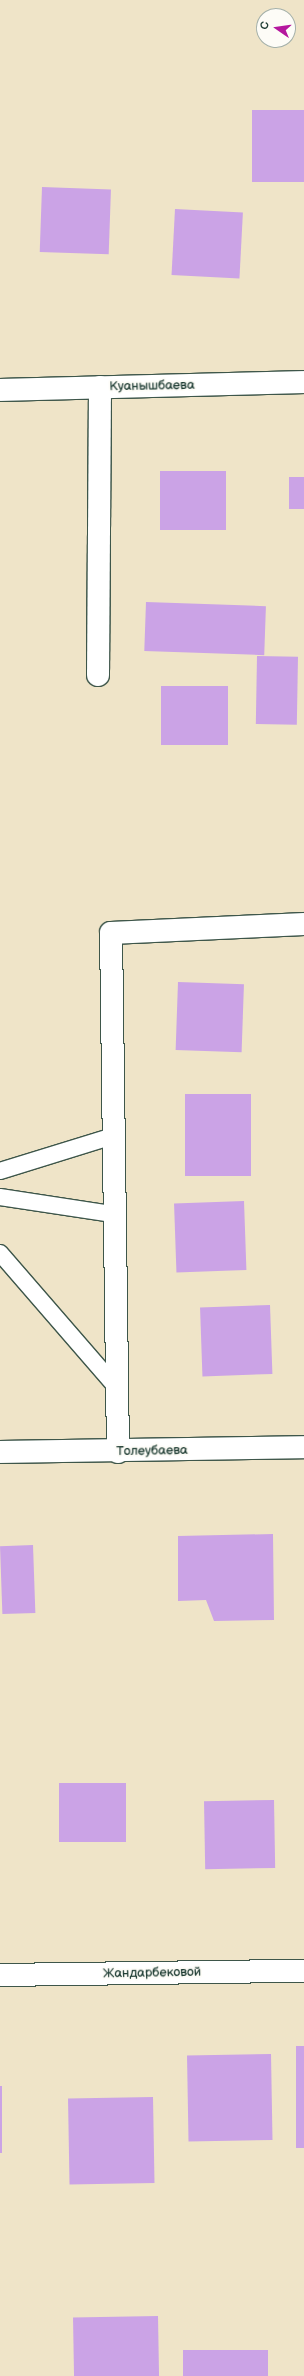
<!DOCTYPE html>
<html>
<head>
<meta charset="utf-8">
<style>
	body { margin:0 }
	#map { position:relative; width:304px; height:2376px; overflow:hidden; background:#efe4c8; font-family:"Balsamiq Sans",sans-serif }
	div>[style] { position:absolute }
	.building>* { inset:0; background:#cba3e6; transform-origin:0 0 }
	.roads { filter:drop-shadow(1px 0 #3e564a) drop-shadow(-1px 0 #3e564a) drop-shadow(0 1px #3e564a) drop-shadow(0 -1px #3e564a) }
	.lane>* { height:16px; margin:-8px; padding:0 8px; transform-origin:8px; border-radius:8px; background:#fff }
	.street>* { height:22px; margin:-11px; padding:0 11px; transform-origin:11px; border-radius:11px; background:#fff }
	span { translate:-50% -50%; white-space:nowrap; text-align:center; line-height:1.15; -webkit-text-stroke:3.5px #fdfcf7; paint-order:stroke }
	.street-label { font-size:13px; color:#1f3d34 }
	.north { position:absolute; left:256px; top:8px; width:40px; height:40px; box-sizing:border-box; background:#fdfcf7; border:1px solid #a4b0a9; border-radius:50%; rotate:283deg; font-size:11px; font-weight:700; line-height:16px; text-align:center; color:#1f3d34 }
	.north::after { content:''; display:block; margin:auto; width:14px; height:18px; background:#b5179e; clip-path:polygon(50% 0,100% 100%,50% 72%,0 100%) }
</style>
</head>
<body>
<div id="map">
	<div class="building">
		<i style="left:252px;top:110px;width:52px;height:72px"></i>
		<i style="left:42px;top:187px;width:69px;height:65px;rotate:2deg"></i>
		<i style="left:175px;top:209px;width:68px;height:66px;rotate:3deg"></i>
		<i style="left:160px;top:471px;width:66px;height:59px"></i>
		<i style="left:289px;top:477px;width:15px;height:32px"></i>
		<i style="left:146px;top:602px;width:120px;height:49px;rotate:2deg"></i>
		<i style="left:257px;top:656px;width:41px;height:68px;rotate:1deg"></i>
		<i style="left:161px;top:686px;width:67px;height:59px"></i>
		<i style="left:178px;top:982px;width:66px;height:68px;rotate:2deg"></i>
		<i style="left:185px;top:1094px;width:66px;height:82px"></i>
		<i style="left:244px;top:1201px;width:69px;height:70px;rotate:88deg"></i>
		<i style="left:270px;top:1305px;width:69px;height:70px;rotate:88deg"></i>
		<i style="clip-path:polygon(273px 1534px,274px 1620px,214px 1621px,206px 1600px,178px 1601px,178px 1536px)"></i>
		<i style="left:33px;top:1545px;width:68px;height:33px;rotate:88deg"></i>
		<i style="left:59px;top:1783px;width:67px;height:59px"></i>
		<i style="left:274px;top:1800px;width:68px;height:70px;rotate:89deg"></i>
		<i style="left:296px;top:2046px;width:8px;height:102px"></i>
		<i style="left:271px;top:2054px;width:86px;height:84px;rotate:89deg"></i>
		<i style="left:0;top:2086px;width:2px;height:67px"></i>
		<i style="left:153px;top:2097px;width:86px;height:85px;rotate:89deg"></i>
		<i style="left:158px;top:2316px;width:60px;height:85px;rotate:89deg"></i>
		<i style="left:268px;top:2350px;width:26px;height:85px;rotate:90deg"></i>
	</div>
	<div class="roads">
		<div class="lane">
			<i style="left:0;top:1171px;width:118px;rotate:-17.2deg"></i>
			<i style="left:0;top:1197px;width:114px;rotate:8.6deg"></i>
			<i style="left:0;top:1253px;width:179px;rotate:49.1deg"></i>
		</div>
		<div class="street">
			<i style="left:0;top:390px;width:304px;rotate:-1.5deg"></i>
			<i style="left:98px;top:675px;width:288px;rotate:-89.6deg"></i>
			<i style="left:0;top:1452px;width:304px;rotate:-0.9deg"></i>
			<i style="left:118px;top:1452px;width:519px;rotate:-90.77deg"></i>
			<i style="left:111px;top:933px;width:193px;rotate:-2.7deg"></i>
			<i style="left:0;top:1975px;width:304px;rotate:-0.8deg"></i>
		</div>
	</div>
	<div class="street-label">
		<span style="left:152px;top:386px;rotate:-1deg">Куанышбаева</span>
		<span style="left:152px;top:1451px;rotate:-1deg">Толеубаева</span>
		<span style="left:152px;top:1973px;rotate:-1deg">Жандарбековой</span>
	</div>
	<div class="north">С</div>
</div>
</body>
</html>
